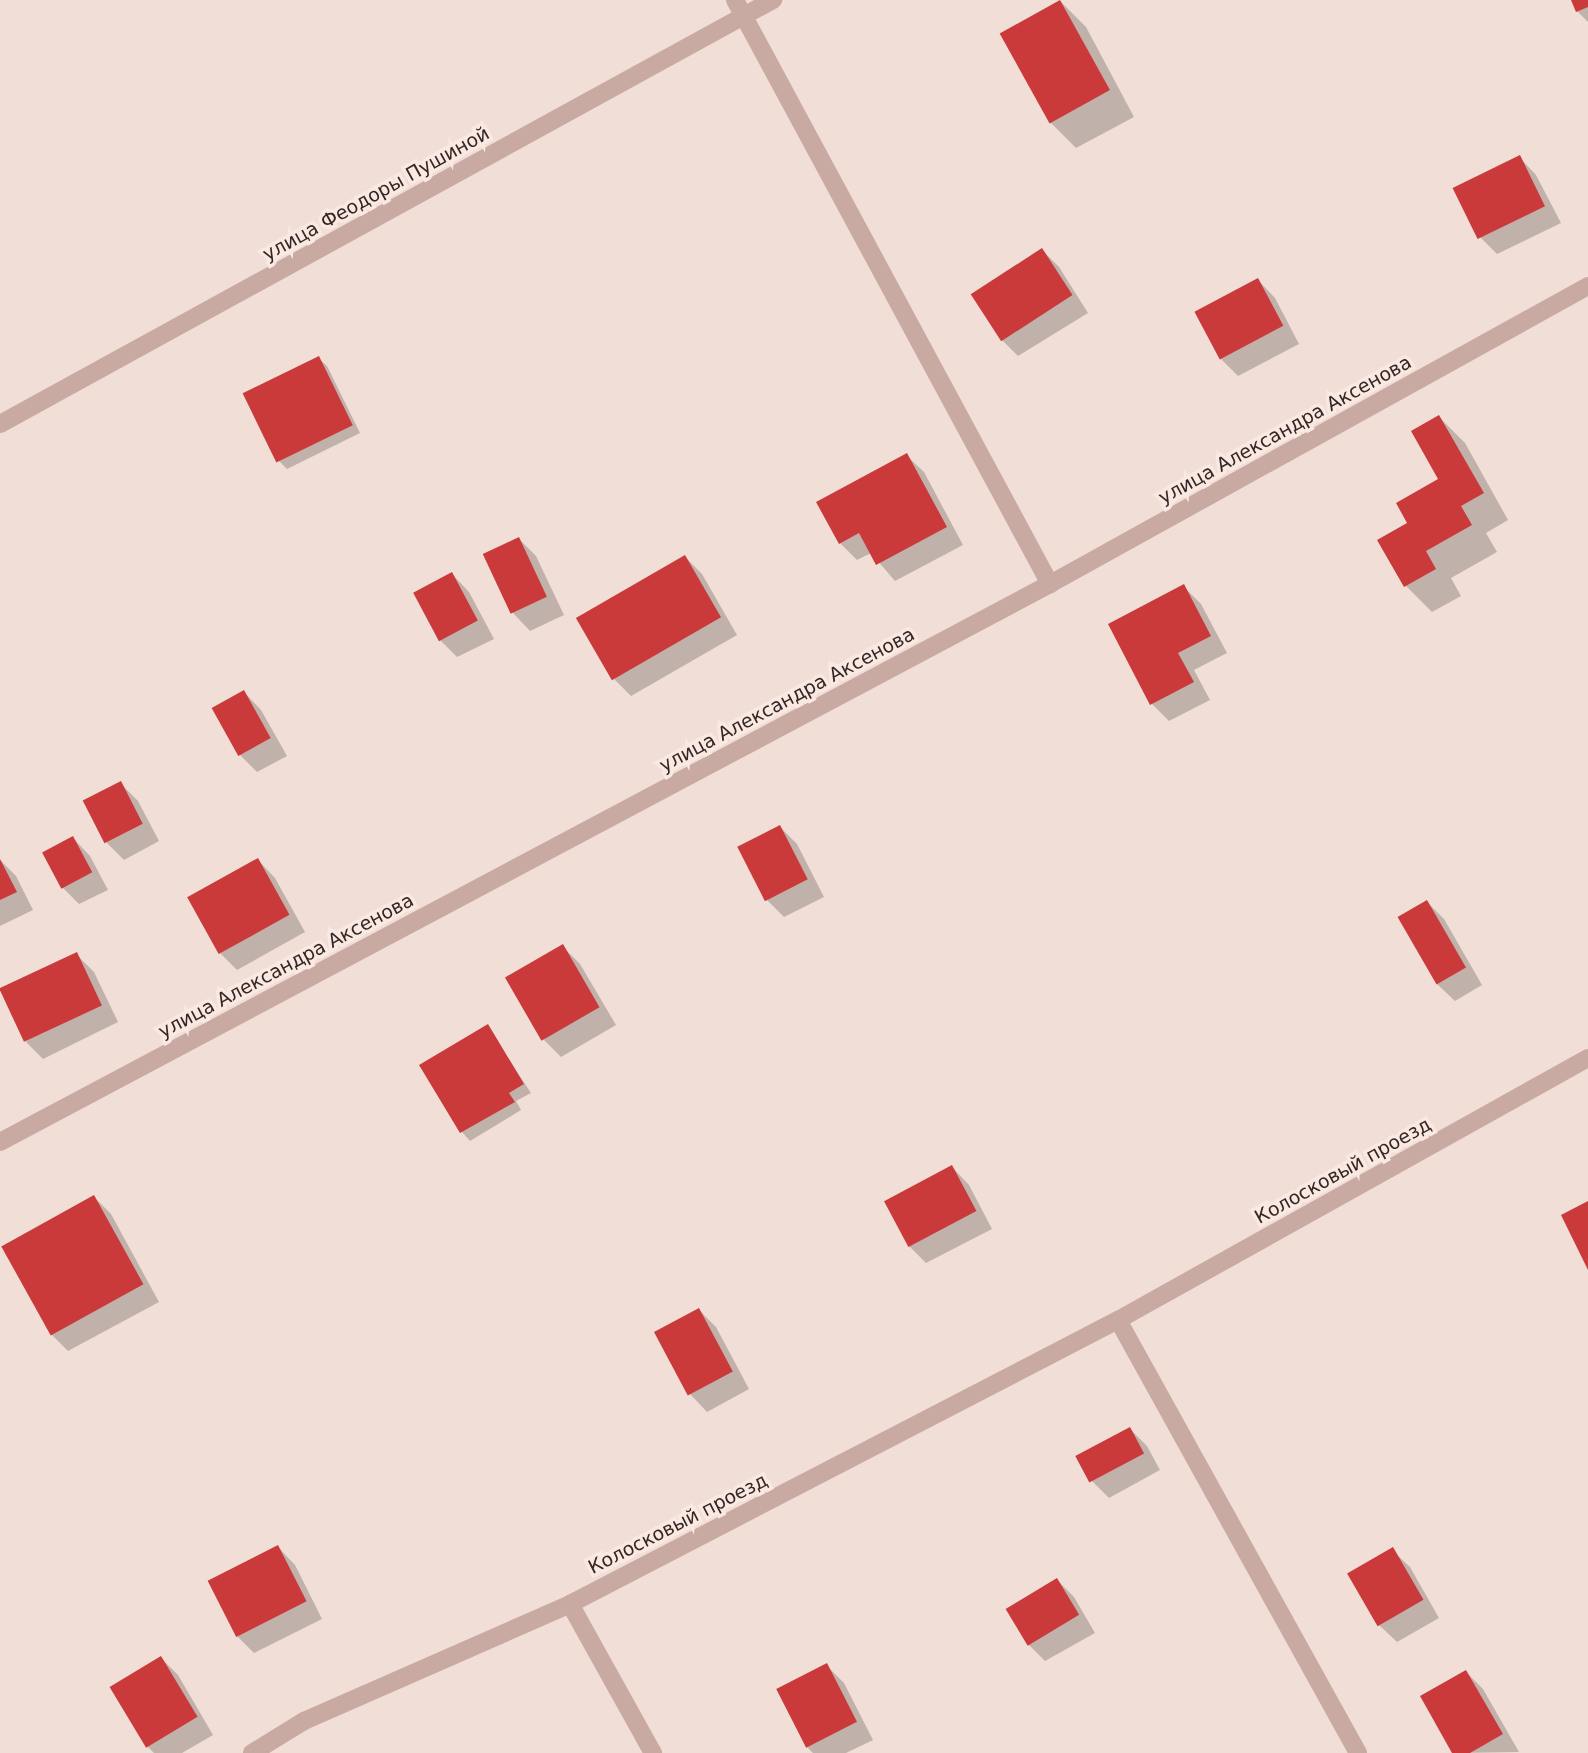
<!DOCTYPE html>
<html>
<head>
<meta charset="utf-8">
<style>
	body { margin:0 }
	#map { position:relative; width:1588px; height:1753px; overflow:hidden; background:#f1ded6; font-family:"DejaVu Sans",sans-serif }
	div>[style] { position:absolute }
	.shadow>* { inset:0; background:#0003 }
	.building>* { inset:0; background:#cb3a3b; transform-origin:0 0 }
	.minor>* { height:18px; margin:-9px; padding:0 9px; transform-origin:9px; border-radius:9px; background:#c9aaa2 }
	.tertiary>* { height:18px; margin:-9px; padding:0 9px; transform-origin:9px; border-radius:9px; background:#c9aaa2 }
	span { translate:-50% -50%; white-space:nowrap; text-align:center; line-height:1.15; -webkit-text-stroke:7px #f9e9e2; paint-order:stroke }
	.street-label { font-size:19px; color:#342625 }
</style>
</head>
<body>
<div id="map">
	<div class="shadow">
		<i style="clip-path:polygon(1573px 0,1588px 0,1588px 22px,1577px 11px)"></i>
		<i style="clip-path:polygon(1060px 1px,1086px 27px,1134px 117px,1076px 148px,1050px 122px)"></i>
		<i style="clip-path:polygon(1519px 157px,1536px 175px,1561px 223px,1497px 254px,1480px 237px,1456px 189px)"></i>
		<i style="clip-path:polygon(1042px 250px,1059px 267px,1088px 313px,1018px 356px,1001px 339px)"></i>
		<i style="clip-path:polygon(1258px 280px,1275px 298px,1299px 344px,1238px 376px,1221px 359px)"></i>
		<i style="clip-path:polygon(318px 358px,327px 366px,360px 433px,287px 469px,278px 460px,245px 394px)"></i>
		<i style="clip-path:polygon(1439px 417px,1465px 443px,1508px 520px,1486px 533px,1497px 552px,1451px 578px,1461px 596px,1432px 612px,1406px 586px,1379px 540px,1410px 523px,1441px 480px)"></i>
		<i style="clip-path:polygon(906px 455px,924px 472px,963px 545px,895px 581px,871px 553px,857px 560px,840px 543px)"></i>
		<i style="clip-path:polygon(519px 539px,536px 556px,564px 615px,530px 631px,513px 613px)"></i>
		<i style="clip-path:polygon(685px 557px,702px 574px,737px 635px,631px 696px,614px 679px)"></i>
		<i style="clip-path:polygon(452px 574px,469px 592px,494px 639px,457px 657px,440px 640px)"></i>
		<i style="clip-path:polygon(1183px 586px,1201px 604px,1227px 653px,1194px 670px,1210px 700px,1169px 721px,1152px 704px)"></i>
		<i style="clip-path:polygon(244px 692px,261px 710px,287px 756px,257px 772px,240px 755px)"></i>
		<i style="clip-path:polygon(120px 783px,138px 801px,159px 841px,124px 860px,106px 842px)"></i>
		<i style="clip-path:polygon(780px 827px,797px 844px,824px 897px,784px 917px,767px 900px)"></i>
		<i style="clip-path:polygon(73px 838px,90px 856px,108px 890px,79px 904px,62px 887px,44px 853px)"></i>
		<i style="clip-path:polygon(0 860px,16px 876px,33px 910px,0 926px)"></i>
		<i style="clip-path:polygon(258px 860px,275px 878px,305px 932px,237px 970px,220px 953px)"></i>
		<i style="clip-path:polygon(1427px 902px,1444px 919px,1482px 985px,1455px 1001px,1437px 984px)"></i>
		<i style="clip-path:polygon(562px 946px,580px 964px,616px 1025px,561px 1057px,544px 1040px)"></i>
		<i style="clip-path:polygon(76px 954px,94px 972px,118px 1022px,43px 1059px,26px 1042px)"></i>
		<i style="clip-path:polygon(487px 1026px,531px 1093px,516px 1101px,521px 1110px,470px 1141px,462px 1132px,422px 1065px)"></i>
		<i style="clip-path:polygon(952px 1167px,969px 1185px,992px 1229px,926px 1263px,909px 1246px)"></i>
		<i style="clip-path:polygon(94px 1197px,111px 1214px,159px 1302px,68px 1351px,51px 1334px,3px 1246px)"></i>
		<i style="clip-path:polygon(699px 1310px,716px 1327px,749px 1389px,707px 1412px,690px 1394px,657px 1332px)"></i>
		<i style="clip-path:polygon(1130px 1429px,1147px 1446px,1160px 1470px,1109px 1498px,1092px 1481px)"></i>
		<i style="clip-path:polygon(278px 1547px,295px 1565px,322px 1619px,254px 1653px,236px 1635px)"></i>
		<i style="clip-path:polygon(1392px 1550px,1410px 1567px,1439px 1618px,1397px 1642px,1379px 1625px)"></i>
		<i style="clip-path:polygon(1057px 1580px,1074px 1597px,1095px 1633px,1045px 1661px,1028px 1644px)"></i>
		<i style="clip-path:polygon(161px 1658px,178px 1675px,213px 1735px,182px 1753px,154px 1753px,147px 1746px)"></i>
		<i style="clip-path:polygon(827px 1666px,844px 1683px,873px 1740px,846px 1753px,813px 1753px,807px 1747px)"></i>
		<i style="clip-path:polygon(1466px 1672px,1483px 1689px,1519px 1752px,1454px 1753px)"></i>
	</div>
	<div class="building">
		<i style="left:1060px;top:0;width:103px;height:69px;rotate:61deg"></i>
		<i style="clip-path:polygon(1571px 0,1588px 0,1588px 7px,1576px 12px)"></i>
		<i style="left:1520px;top:155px;width:57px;height:75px;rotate:64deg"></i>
		<i style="left:1042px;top:248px;width:56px;height:85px;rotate:57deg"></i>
		<i style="left:1258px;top:278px;width:54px;height:72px;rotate:62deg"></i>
		<i style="left:319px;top:356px;width:77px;height:85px;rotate:64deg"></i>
		<i style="clip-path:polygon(1439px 415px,1484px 493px,1461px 506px,1472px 525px,1426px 551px,1436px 569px,1404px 587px,1377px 540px,1407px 523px,1396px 503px,1438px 479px,1411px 431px)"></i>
		<i style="clip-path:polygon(907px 453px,947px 527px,876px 565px,859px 533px,839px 544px,816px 502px)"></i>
		<i style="left:519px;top:537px;width:66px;height:40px;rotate:65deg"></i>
		<i style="left:685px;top:555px;width:72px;height:126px;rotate:60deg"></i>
		<i style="left:452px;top:572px;width:55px;height:44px;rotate:62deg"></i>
		<i style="clip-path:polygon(1184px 584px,1211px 636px,1178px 653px,1194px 682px,1150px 705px,1108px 624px)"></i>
		<i style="left:244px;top:690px;width:55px;height:37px;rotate:61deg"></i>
		<i style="left:121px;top:781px;width:48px;height:43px;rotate:63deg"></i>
		<i style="left:780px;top:825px;width:61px;height:48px;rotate:63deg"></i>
		<i style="left:73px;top:836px;width:41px;height:35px;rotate:62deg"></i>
		<i style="left:258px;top:858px;width:65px;height:81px;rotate:61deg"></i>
		<i style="clip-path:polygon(0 859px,17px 892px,0 900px)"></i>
		<i style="left:1427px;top:900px;width:78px;height:34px;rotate:60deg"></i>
		<i style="left:563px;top:944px;width:73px;height:67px;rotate:60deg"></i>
		<i style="left:77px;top:952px;width:59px;height:86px;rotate:65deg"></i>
		<i style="clip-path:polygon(488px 1024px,524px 1084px,509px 1093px,515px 1102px,460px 1133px,419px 1065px)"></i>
		<i style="left:952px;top:1165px;width:52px;height:77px;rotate:62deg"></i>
		<i style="left:94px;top:1195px;width:102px;height:106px;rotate:61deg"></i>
		<i style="clip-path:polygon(1588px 1201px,1588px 1270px,1561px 1215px)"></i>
		<i style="left:699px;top:1308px;width:72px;height:51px;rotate:62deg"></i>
		<i style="left:1130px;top:1427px;width:30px;height:62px;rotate:62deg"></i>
		<i style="left:278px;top:1545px;width:63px;height:79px;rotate:63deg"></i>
		<i style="left:1393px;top:1547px;width:61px;height:53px;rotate:60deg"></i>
		<i style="left:1057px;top:1578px;width:43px;height:60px;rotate:59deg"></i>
		<i style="left:161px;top:1656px;width:71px;height:60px;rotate:59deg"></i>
		<i style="left:827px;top:1663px;width:66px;height:57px;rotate:63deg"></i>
		<i style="clip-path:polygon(1466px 1670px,1503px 1734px,1470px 1753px,1452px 1753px,1420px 1696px)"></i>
	</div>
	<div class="minor">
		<i style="left:735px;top:0;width:664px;rotate:61.66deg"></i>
		<i style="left:0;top:424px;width:882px;rotate:-28.75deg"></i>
		<i style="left:0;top:1142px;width:1189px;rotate:-27.99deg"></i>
		<i style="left:1050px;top:584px;width:615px;rotate:-28.98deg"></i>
		<i style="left:1118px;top:1320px;width:495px;rotate:61deg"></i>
		<i style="left:570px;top:1604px;width:171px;rotate:60.9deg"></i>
	</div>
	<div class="tertiary">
		<i style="left:252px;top:1753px;width:61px;rotate:-31.6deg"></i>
		<i style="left:304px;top:1721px;width:291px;rotate:-23.7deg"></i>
		<i style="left:570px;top:1604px;width:617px;rotate:-27.4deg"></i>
		<i style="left:1118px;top:1320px;width:538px;rotate:-29.14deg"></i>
	</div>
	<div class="street-label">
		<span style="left:376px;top:194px;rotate:-29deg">улица Феодоры Пушиной</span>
		<span style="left:1285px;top:430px;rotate:-29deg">улица Александра Аксенова</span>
		<span style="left:787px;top:700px;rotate:-28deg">улица Александра Аксенова</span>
		<span style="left:286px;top:966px;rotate:-28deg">улица Александра Аксенова</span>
		<span style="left:1343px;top:1171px;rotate:-29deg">Колосковый проезд</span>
		<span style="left:678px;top:1524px;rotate:-27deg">Колосковый проезд</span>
	</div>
</div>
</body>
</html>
